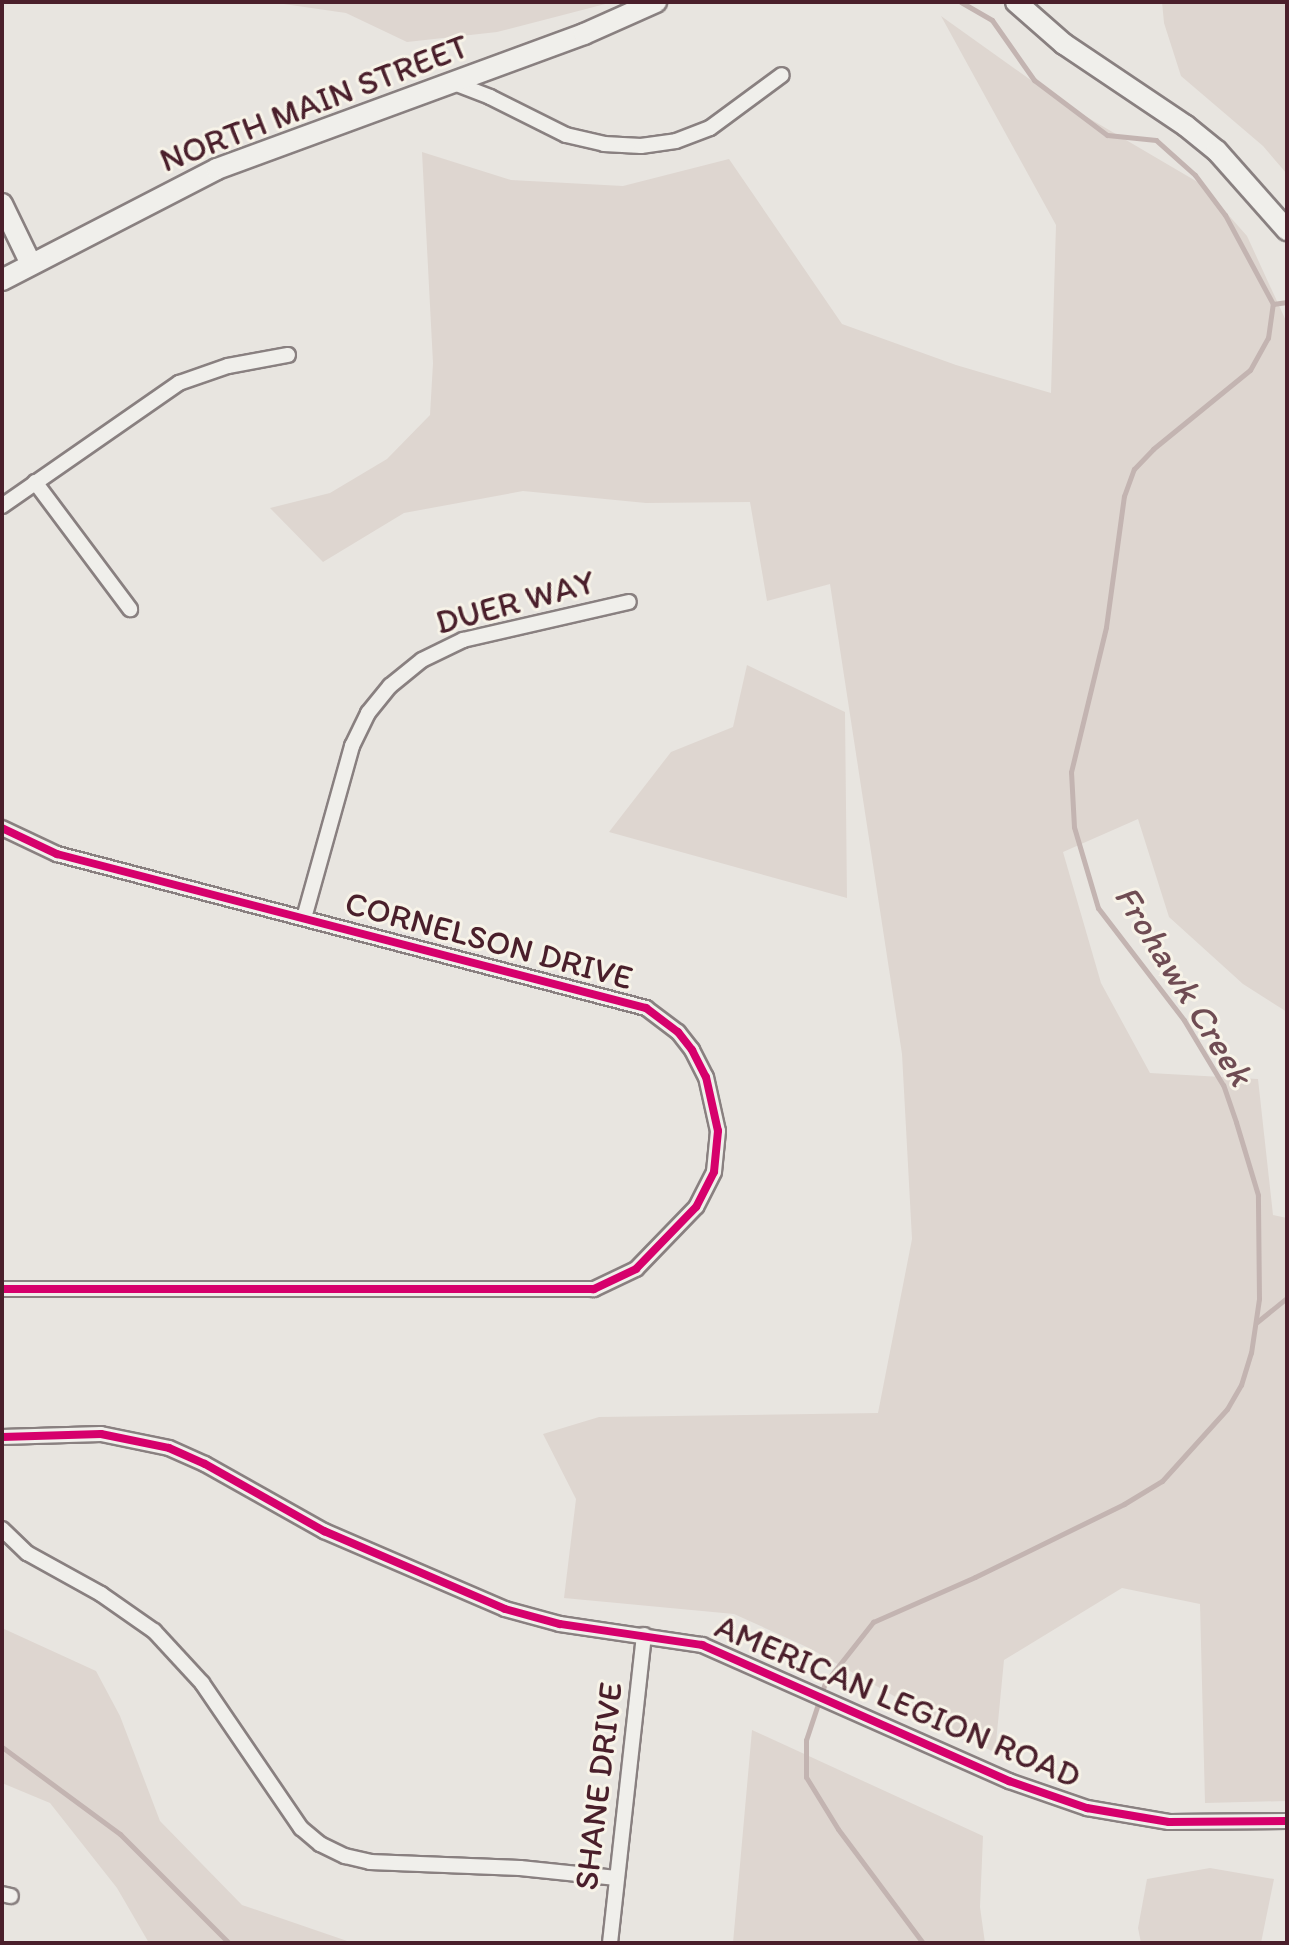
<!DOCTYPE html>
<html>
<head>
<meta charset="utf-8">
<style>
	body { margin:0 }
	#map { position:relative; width:1289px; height:1945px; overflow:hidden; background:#e8e5e0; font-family:Itim,sans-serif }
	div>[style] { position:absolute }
	.green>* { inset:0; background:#ded6d0 }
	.stream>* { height:5px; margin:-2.5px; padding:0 2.5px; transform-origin:2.5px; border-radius:2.5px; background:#c3b4b1 }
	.roads { filter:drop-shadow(2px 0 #898080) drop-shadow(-2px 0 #898080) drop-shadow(0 2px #898080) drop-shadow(0 -2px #898080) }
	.street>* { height:14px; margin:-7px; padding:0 7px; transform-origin:7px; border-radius:7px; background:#f0efeb }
	.secondary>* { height:20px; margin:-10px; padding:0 10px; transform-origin:10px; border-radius:10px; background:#f0efeb }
	.cycleway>* { height:8px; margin:-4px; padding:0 4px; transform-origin:4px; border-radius:4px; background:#d6006c }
	span { translate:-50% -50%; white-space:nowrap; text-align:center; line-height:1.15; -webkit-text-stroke:6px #f7f3e8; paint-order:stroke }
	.street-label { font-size:34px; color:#4a1f2b }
	.water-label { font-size:36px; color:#6f4c53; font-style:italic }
	.frame { position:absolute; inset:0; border:4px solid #4a1f2b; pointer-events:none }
</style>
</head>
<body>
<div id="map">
	<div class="green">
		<i style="clip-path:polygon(270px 2px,613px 2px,497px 32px,407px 42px,346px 13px)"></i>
		<i style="clip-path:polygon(1162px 2px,1287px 2px,1287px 174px,1263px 146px,1181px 76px,1164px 23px)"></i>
		<i style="clip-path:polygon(941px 16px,1063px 103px,1201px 184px,1247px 236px,1287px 323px,1287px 1012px,1243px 984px,1169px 917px,1138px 819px,1063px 852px,1101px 983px,1150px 1073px,1258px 1079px,1273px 1215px,1287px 1218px,1287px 1801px,1205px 1803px,1200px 1604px,1122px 1588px,1004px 1660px,995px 1753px,809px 1648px,734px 1614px,564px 1598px,576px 1499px,543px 1434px,599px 1417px,878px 1413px,912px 1239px,902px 1054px,830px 584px,767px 601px,750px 502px,646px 503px,523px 491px,404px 513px,323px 562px,270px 508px,330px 493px,387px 459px,430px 415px,433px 363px,422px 152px,511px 180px,623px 186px,729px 159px,842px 324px,956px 365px,1051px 393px,1056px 225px)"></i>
		<i style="clip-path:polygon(747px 665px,845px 712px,847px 898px,609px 832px,671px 752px,733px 727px)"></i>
		<i style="clip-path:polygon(2px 1628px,96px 1671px,120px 1716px,160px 1821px,242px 1905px,353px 1943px,149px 1943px,117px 1888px,50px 1803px,2px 1783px)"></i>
		<i style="clip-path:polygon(752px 1730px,983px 1836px,980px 1907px,985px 1943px,733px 1943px)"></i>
		<i style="clip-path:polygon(1210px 1868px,1274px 1879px,1261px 1943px,1141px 1943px,1138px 1928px,1147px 1879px)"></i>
	</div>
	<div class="stream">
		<i style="left:1273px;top:304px;width:14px;rotate:-8deg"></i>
		<i style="left:1257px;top:1322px;width:38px;rotate:-39deg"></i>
		<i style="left:2px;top:1747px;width:147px;rotate:36.4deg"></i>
		<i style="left:120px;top:1834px;width:154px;rotate:45deg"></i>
		<i style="left:923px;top:1943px;width:142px;rotate:-126.7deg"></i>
		<i style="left:838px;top:1829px;width:61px;rotate:-121.6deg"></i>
		<i style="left:806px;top:1777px;width:37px;rotate:-90deg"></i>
		<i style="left:806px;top:1740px;width:60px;rotate:-71.6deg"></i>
		<i style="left:825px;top:1683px;width:78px;rotate:-51.8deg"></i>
		<i style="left:873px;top:1622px;width:111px;rotate:-23.8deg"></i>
		<i style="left:975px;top:1577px;width:166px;rotate:-26.1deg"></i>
		<i style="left:1124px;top:1504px;width:44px;rotate:-31.2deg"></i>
		<i style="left:1162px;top:1481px;width:97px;rotate:-47.9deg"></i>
		<i style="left:1227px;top:1409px;width:28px;rotate:-60deg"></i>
		<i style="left:1241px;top:1385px;width:34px;rotate:-73deg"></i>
		<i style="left:1251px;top:1353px;width:55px;rotate:-81.6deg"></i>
		<i style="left:1259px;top:1299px;width:104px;rotate:-90.6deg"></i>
		<i style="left:1258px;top:1195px;width:76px;rotate:-106.8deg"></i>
		<i style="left:1236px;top:1122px;width:39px;rotate:-109deg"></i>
		<i style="left:1223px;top:1085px;width:76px;rotate:-121deg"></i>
		<i style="left:1184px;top:1020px;width:141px;rotate:-127.5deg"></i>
		<i style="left:1098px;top:908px;width:84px;rotate:-106.5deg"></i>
		<i style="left:1074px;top:827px;width:55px;rotate:-93.1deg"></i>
		<i style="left:1071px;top:772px;width:149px;rotate:-76.4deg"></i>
		<i style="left:1106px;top:627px;width:132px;rotate:-82.2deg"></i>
		<i style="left:1124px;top:496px;width:29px;rotate:-70deg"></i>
		<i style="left:1134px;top:469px;width:28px;rotate:-46deg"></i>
		<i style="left:1153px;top:449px;width:125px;rotate:-39.2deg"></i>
		<i style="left:1250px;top:370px;width:37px;rotate:-61deg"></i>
		<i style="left:1268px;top:338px;width:34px;rotate:-82deg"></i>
		<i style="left:1273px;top:304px;width:101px;rotate:-118.3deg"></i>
		<i style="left:1225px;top:215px;width:50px;rotate:-126.9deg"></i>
		<i style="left:1195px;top:175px;width:52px;rotate:-138.1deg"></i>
		<i style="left:1156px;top:140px;width:49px;rotate:-174.2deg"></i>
		<i style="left:1107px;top:135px;width:91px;rotate:-143deg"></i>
		<i style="left:1034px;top:80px;width:73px;rotate:-125deg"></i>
		<i style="left:992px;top:20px;width:36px;rotate:-150deg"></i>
	</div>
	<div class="roads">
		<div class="street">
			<i style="left:454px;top:83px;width:39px;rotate:21deg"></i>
			<i style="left:490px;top:97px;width:85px;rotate:26.6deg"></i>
			<i style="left:566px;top:135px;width:39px;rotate:13deg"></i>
			<i style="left:604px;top:144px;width:37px;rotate:3deg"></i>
			<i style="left:641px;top:146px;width:35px;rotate:-8deg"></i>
			<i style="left:676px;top:141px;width:36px;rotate:-21deg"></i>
			<i style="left:710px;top:128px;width:89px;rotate:-36.4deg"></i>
			<i style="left:35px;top:482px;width:159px;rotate:53.2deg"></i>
			<i style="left:2px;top:506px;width:216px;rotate:-34.8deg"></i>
			<i style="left:179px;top:383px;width:52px;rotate:-19.1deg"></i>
			<i style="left:228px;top:366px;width:61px;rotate:-10.4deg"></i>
			<i style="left:2px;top:828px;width:61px;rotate:25.3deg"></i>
			<i style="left:57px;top:854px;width:609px;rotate:14.65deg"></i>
			<i style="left:646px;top:1008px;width:40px;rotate:37deg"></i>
			<i style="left:678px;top:1032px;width:23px;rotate:52deg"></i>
			<i style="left:692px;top:1050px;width:30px;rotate:63deg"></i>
			<i style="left:706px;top:1077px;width:55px;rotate:77.5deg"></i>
			<i style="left:718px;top:1131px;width:41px;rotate:95.6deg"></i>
			<i style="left:714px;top:1172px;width:39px;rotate:117deg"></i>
			<i style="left:696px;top:1207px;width:86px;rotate:134.1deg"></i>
			<i style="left:636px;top:1269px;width:47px;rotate:154.5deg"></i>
			<i style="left:594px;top:1289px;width:592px;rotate:180deg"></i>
			<i style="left:304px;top:918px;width:179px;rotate:-74.4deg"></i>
			<i style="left:352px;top:746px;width:37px;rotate:-64deg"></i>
			<i style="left:368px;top:713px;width:35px;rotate:-51deg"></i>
			<i style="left:390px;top:686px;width:41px;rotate:-39.1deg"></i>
			<i style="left:422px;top:660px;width:46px;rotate:-26deg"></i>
			<i style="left:463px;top:640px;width:170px;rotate:-12.9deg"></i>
			<i style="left:2px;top:1437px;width:99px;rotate:-1.7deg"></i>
			<i style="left:101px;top:1434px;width:69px;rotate:11.6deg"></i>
			<i style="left:169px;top:1448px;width:39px;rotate:24deg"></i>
			<i style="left:205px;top:1464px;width:137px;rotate:29.4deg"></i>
			<i style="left:324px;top:1531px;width:197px;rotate:23.3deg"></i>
			<i style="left:505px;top:1609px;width:57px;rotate:15.3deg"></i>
			<i style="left:560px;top:1624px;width:144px;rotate:8.4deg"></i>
			<i style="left:702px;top:1645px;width:336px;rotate:23.9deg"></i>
			<i style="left:1009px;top:1781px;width:83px;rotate:19.1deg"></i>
			<i style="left:1087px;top:1808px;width:83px;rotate:9.7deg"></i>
			<i style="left:1169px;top:1822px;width:118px;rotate:-0.5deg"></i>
			<i style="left:2px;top:1529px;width:35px;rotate:44deg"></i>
			<i style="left:27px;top:1553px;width:85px;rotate:29deg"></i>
			<i style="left:101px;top:1594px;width:65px;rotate:34.9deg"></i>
			<i style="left:154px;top:1631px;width:71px;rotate:47.3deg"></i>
			<i style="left:202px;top:1683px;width:176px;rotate:55.7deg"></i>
			<i style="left:301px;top:1828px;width:25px;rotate:40deg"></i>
			<i style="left:320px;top:1844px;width:28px;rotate:26deg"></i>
			<i style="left:345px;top:1856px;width:26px;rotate:13deg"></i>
			<i style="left:370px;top:1862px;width:150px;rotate:2.3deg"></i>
			<i style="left:520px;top:1868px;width:97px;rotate:5.9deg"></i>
			<i style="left:2px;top:1894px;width:9px;rotate:13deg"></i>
			<i style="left:610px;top:1943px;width:310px;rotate:-83.7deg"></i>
		</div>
		<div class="secondary">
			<i style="left:1016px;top:2px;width:64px;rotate:41.2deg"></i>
			<i style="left:1064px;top:44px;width:147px;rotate:33.9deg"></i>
			<i style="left:1186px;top:126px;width:40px;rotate:39deg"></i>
			<i style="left:1217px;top:151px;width:106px;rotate:48.5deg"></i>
			<i style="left:2px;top:204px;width:67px;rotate:64.2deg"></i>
			<i style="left:2px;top:280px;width:242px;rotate:-27.3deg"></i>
			<i style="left:217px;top:169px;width:391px;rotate:-20.2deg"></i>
			<i style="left:584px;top:34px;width:79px;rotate:-24deg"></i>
		</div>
	</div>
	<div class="cycleway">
		<i style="left:2px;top:828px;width:61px;rotate:25.3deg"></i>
		<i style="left:57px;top:854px;width:609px;rotate:14.65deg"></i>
		<i style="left:646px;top:1008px;width:40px;rotate:37deg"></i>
		<i style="left:678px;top:1032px;width:23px;rotate:52deg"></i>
		<i style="left:692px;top:1050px;width:30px;rotate:63deg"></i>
		<i style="left:706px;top:1077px;width:55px;rotate:77.5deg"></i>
		<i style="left:718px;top:1131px;width:41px;rotate:95.6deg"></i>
		<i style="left:714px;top:1172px;width:39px;rotate:117deg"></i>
		<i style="left:696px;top:1207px;width:86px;rotate:134.1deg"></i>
		<i style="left:636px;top:1269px;width:47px;rotate:154.5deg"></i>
		<i style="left:594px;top:1289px;width:592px;rotate:180deg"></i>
		<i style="left:2px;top:1437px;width:99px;rotate:-1.7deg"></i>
		<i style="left:101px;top:1434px;width:69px;rotate:11.6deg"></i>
		<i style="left:169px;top:1448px;width:39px;rotate:24deg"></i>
		<i style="left:205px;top:1464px;width:137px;rotate:29.4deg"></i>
		<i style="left:324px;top:1531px;width:197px;rotate:23.3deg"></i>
		<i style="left:505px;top:1609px;width:57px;rotate:15.3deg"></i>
		<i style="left:560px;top:1624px;width:144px;rotate:8.4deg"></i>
		<i style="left:702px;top:1645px;width:336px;rotate:23.9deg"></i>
		<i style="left:1009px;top:1781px;width:83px;rotate:19.1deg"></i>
		<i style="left:1087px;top:1808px;width:83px;rotate:9.7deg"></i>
		<i style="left:1169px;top:1822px;width:118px;rotate:-0.5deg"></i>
	</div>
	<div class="street-label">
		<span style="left:314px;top:103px;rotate:-21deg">NORTH MAIN STREET</span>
		<span style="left:515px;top:602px;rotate:-15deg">DUER WAY</span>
		<span style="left:489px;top:940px;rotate:15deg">CORNELSON DRIVE</span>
		<span style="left:898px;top:1701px;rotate:23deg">AMERICAN LEGION ROAD</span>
		<span style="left:598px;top:1786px;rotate:-83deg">SHANE DRIVE</span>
	</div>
	<div class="water-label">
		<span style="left:1184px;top:985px;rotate:58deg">Frohawk Creek</span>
	</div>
	<div class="frame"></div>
</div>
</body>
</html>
